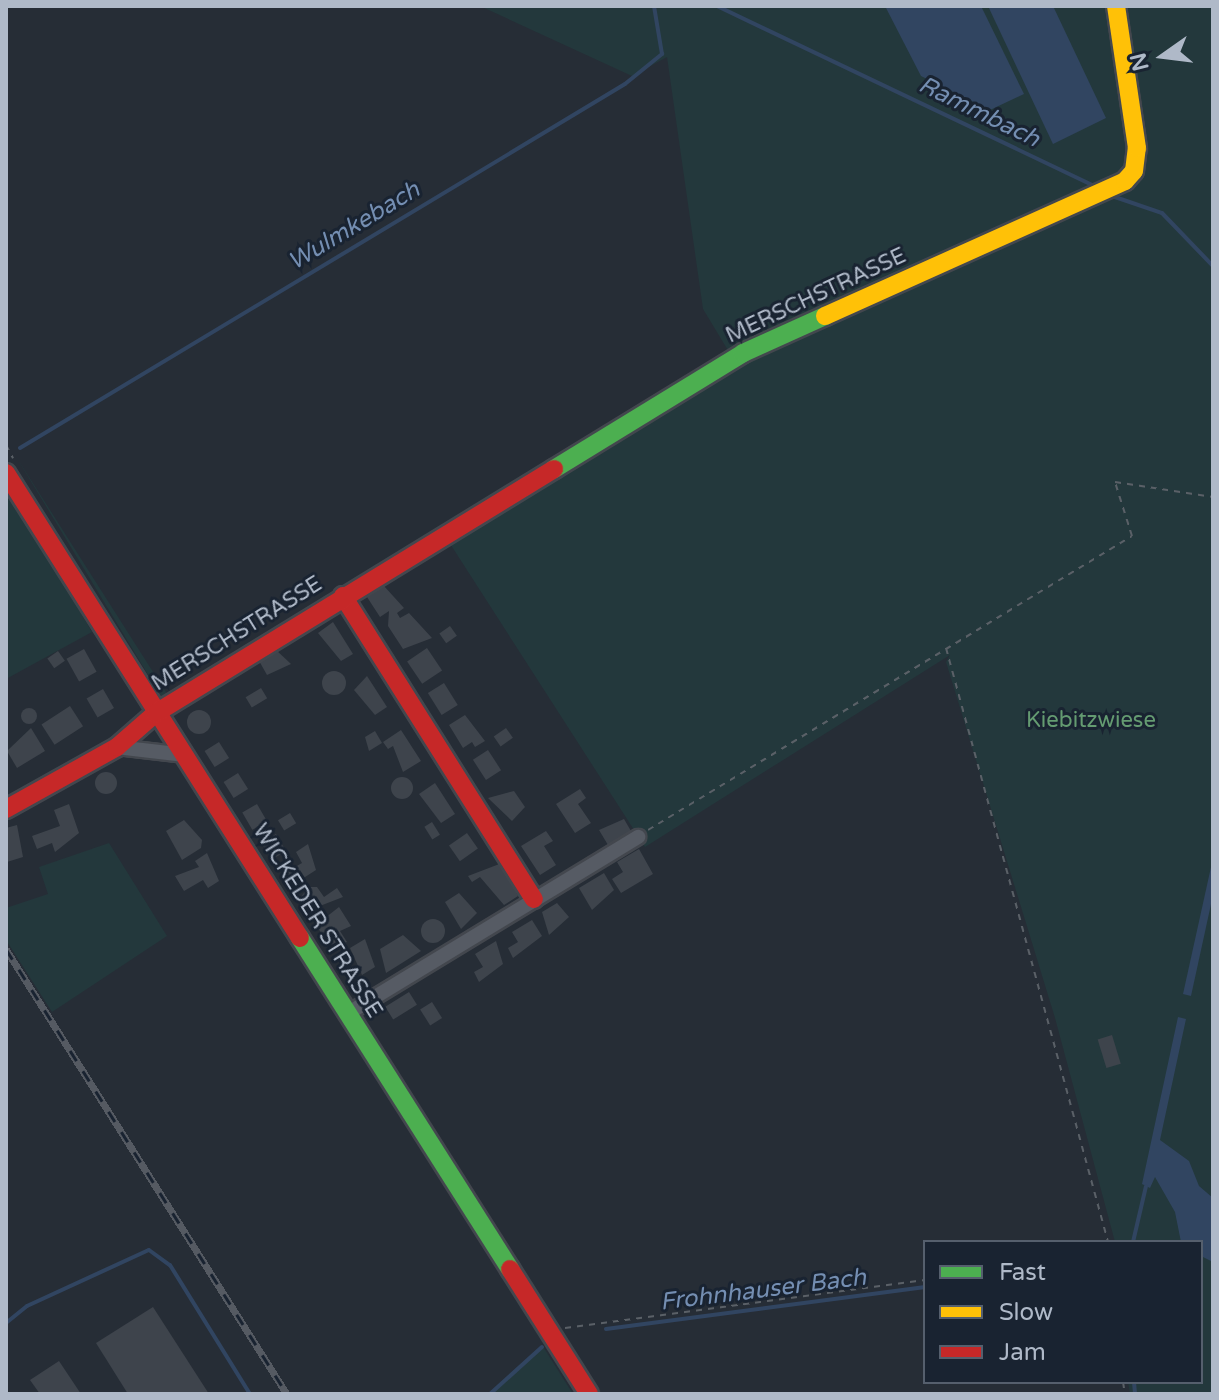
<!DOCTYPE html>
<html>
<head>
<meta charset="utf-8">
<style>
	body { margin:0 }
	#map { position:relative; width:1219px; height:1400px; overflow:hidden; background:#262d36; font-family:"Varela Round",sans-serif }
	div>[style] { position:absolute }
	.green>* { inset:0; background:#23383c }
	.water>* { inset:0; background:#314561 }
	.stream>* { height:4px; margin:-2px; padding:0 2px; transform-origin:2px; border-radius:2px; background:#314561 }
	.building>* { inset:0; background:#3e444c; transform-origin:0 0 }
	.round { border-radius:50% }
	.path>* { height:2px; margin-top:-1px; transform-origin:0; background:repeating-linear-gradient(90deg,#5a6067 0 6px,transparent 0 12px) }
	.roads { filter:drop-shadow(2px 0 #43474e) drop-shadow(-2px 0 #43474e) drop-shadow(0 2px #43474e) drop-shadow(0 -2px #43474e) }
	.street>* { height:14px; margin:-7px; padding:0 7px; transform-origin:7px; border-radius:7px; background:#565b64 }
	.fast>* { height:18px; margin:-9px; padding:0 9px; transform-origin:9px; border-radius:9px; background:#4caf50 }
	.slow>* { height:18px; margin:-9px; padding:0 9px; transform-origin:9px; border-radius:9px; background:#ffc107 }
	.jam>* { height:18px; margin:-9px; padding:0 9px; transform-origin:9px; border-radius:9px; background:#c62828 }
	.rail>* { height:7px; margin-top:-3.5px; transform-origin:0; background:repeating-linear-gradient(90deg,#192331 0 12px,#555a62 0 24px); box-sizing:border-box; border-block:2px solid #555a62 }
	span { translate:-50% -50%; white-space:nowrap; text-align:center; line-height:1.15; -webkit-text-stroke:6px #192331; paint-order:stroke }
	.street-label { font-size:22px; color:#afb9c8 }
	.park-label { font-size:22px; color:#649b71 }
	.water-label { font-size:24px; color:#748eb2; font-style:italic }
	.frame { position:absolute; inset:0; border:8px solid #afb9c8; pointer-events:none }
	.legend { position:absolute; left:923px; top:1240px; width:280px; height:144px; box-sizing:border-box; background:#192331; border:2px solid #555f6d; margin:0; padding:10px 14px; list-style:none; font-size:24px; color:#afb9c8 }
	.legend li { display:flex; align-items:center; gap:16px; height:40px }
	.legend b { width:40px; border:2px solid #555f6d }
	.north { position:absolute; left:1123px; top:16px; width:80px; height:80px; -webkit-text-stroke:6px #192331; paint-order:stroke; rotate:256deg; font-size:22px; font-weight:700; line-height:32px; text-align:center; color:#afb9c8 }
	.north::after { content:''; display:block; margin:auto; width:28px; height:36px; background:#afb9c8; clip-path:polygon(50% 0,100% 100%,50% 72%,0 100%) }
</style>
</head>
<body>
<div id="map">
	<div class="green">
		<i style="clip-path:polygon(480px 6px,1213px 6px,1213px 1394px,1130px 1394px,1128px 1382px,1201px 1382px,1201px 1242px,1115px 1242px,1055px 1018px,946px 662px,950px 655px,645px 847px,447px 539px,170px 711px,15px 455px,169px 697px,729px 352px,703px 309px,667px 57px,632px 76px)"></i>
		<i style="clip-path:polygon(6px 484px,92px 632px,6px 679px)"></i>
		<i style="clip-path:polygon(109px 843px,167px 936px,52px 1012px,6px 940px,6px 908px,48px 894px,39px 867px)"></i>
		<i style="clip-path:polygon(542px 1345px,573px 1394px,489px 1394px)"></i>
	</div>
	<div class="water">
		<i style="clip-path:polygon(885px 6px,981px 6px,1024px 94px,990px 110px,921px 76px)"></i>
		<i style="clip-path:polygon(988px 6px,1053px 6px,1106px 118px,1053px 144px)"></i>
		<i style="clip-path:polygon(1213px 858px,1213px 895px,1191px 996px,1183px 994px)"></i>
		<i style="clip-path:polygon(1178px 1017px,1186px 1019px,1160px 1140px,1189px 1161px,1199px 1186px,1213px 1198px,1213px 1262px,1201px 1256px,1201px 1242px,1181px 1242px,1175px 1212px,1155px 1177px,1150px 1188px,1142px 1184px)"></i>
	</div>
	<div class="stream">
		<i style="left:717px;top:6px;width:418px;rotate:25.5deg"></i>
		<i style="left:1112px;top:196px;width:53px;rotate:18.8deg"></i>
		<i style="left:1162px;top:213px;width:74px;rotate:46.1deg"></i>
		<i style="left:20px;top:448px;width:706px;rotate:-31.03deg"></i>
		<i style="left:625px;top:84px;width:48px;rotate:-39deg"></i>
		<i style="left:662px;top:54px;width:49px;rotate:-99.5deg"></i>
		<i style="left:1133px;top:1242px;width:57px;rotate:-76.9deg"></i>
		<i style="left:6px;top:1323px;width:27px;rotate:-39deg"></i>
		<i style="left:27px;top:1306px;width:134px;rotate:-24.7deg"></i>
		<i style="left:149px;top:1250px;width:26px;rotate:36deg"></i>
		<i style="left:170px;top:1265px;width:152px;rotate:58.2deg"></i>
		<i style="left:606px;top:1329px;width:322px;rotate:-7.5deg"></i>
		<i style="left:1134px;top:1382px;width:12px;rotate:85deg"></i>
		<i style="left:490px;top:1394px;width:70px;rotate:-42.1deg"></i>
	</div>
	<div class="building">
		<i style="clip-path:polygon(384px 586px,404px 608px,397px 613px,400px 618px,409px 613px,432px 638px,403px 649px,388px 626px,389px 611px,380px 617px,367px 597px)"></i>
		<i style="clip-path:polygon(333px 622px,353px 654px,341px 661px,318px 633px)"></i>
		<i style="left:450px;top:626px;width:12px;height:13px;rotate:55deg"></i>
		<i style="left:427px;top:648px;width:27px;height:24px;rotate:56deg"></i>
		<i style="left:84px;top:649px;width:26px;height:20px;rotate:61deg"></i>
		<i style="clip-path:polygon(275px 649px,291px 664px,267px 675px,258px 659px)"></i>
		<i style="left:58px;top:651px;width:12px;height:13px;rotate:55deg"></i>
		<i class="round" style="left:322px;top:671px;width:24px;height:24px"></i>
		<i style="clip-path:polygon(367px 676px,387px 707px,375px 715px,354px 690px)"></i>
		<i style="left:444px;top:683px;width:26px;height:19px;rotate:58deg"></i>
		<i style="left:261px;top:688px;width:12px;height:18px;rotate:59deg"></i>
		<i style="left:103px;top:689px;width:22px;height:19px;rotate:60deg"></i>
		<i style="left:70px;top:706px;width:24px;height:34px;rotate:57deg"></i>
		<i class="round" style="left:21px;top:708px;width:16px;height:16px"></i>
		<i class="round" style="left:187px;top:710px;width:24px;height:24px"></i>
		<i style="clip-path:polygon(465px 715px,485px 741px,475px 747px,472px 742px,463px 748px,449px 725px)"></i>
		<i style="clip-path:polygon(31px 728px,45px 751px,17px 768px,7px 751px)"></i>
		<i style="left:506px;top:728px;width:12px;height:15px;rotate:55deg"></i>
		<i style="clip-path:polygon(401px 730px,421px 761px,403px 772px,393px 746px,388px 749px,383px 742px)"></i>
		<i style="clip-path:polygon(375px 731px,382px 743px,369px 751px,365px 737px)"></i>
		<i style="left:219px;top:742px;width:19px;height:17px;rotate:58deg"></i>
		<i style="left:488px;top:750px;width:24px;height:18px;rotate:57deg"></i>
		<i class="round" style="left:95px;top:772px;width:22px;height:22px"></i>
		<i style="left:238px;top:773px;width:19px;height:17px;rotate:58deg"></i>
		<i class="round" style="left:391px;top:777px;width:22px;height:22px"></i>
		<i style="clip-path:polygon(435px 783px,455px 814px,441px 823px,419px 794px)"></i>
		<i style="clip-path:polygon(580px 789px,586px 798px,578px 804px,591px 823px,575px 833px,556px 804px)"></i>
		<i style="clip-path:polygon(514px 791px,525px 807px,512px 821px,488px 798px)"></i>
		<i style="clip-path:polygon(69px 804px,79px 833px,55px 852px,52px 843px,37px 849px,32px 836px,60px 826px,54px 810px)"></i>
		<i style="left:257px;top:804px;width:20px;height:17px;rotate:60deg"></i>
		<i style="left:290px;top:813px;width:12px;height:14px;rotate:59deg"></i>
		<i style="clip-path:polygon(624px 819px,631px 831px,608px 845px,599px 830px)"></i>
		<i style="clip-path:polygon(184px 820px,202px 840px,201px 848px,182px 860px,166px 831px)"></i>
		<i style="left:432px;top:822px;width:15px;height:9px;rotate:58deg"></i>
		<i style="clip-path:polygon(17px 825px,23px 857px,7px 862px,6px 828px)"></i>
		<i style="clip-path:polygon(546px 831px,553px 841px,544px 846px,556px 865px,540px 875px,521px 846px)"></i>
		<i style="left:467px;top:833px;width:19px;height:22px;rotate:55deg"></i>
		<i style="left:276px;top:834px;width:20px;height:17px;rotate:60deg"></i>
		<i style="clip-path:polygon(308px 844px,316px 870px,291px 886px,283px 874px,302px 863px,296px 852px)"></i>
		<i style="clip-path:polygon(639px 849px,653px 874px,621px 893px,612px 879px,623px 872px,617px 862px)"></i>
		<i style="clip-path:polygon(207px 853px,219px 881px,208px 888px,203px 880px,184px 891px,175px 876px,199px 867px,195px 861px)"></i>
		<i style="clip-path:polygon(502px 863px,518px 896px,504px 905px,480px 877px,472px 882px,468px 876px)"></i>
		<i style="clip-path:polygon(604px 873px,614px 890px,592px 910px,579px 888px)"></i>
		<i style="clip-path:polygon(309px 887px,317px 887px,324px 897px,337px 888px,343px 897px,307px 911px,299px 899px)"></i>
		<i style="clip-path:polygon(459px 893px,477px 913px,461px 929px,445px 902px)"></i>
		<i style="clip-path:polygon(557px 903px,569px 917px,549px 935px,542px 912px)"></i>
		<i style="clip-path:polygon(339px 907px,351px 926px,340px 931px,347px 942px,331px 948px,316px 925px)"></i>
		<i class="round" style="left:421px;top:919px;width:24px;height:24px"></i>
		<i style="clip-path:polygon(532px 920px,542px 936px,513px 958px,508px 948px,518px 942px,512px 932px)"></i>
		<i style="clip-path:polygon(403px 935px,421px 951px,386px 973px,380px 949px)"></i>
		<i style="clip-path:polygon(365px 939px,375px 967px,362px 975px,350px 948px)"></i>
		<i style="clip-path:polygon(496px 941px,503px 964px,479px 982px,474px 972px,483px 967px,475px 954px)"></i>
		<i style="left:409px;top:992px;width:15px;height:28px;rotate:58deg"></i>
		<i style="left:432px;top:1002px;width:19px;height:14px;rotate:58deg"></i>
		<i style="left:1112px;top:1035px;width:30px;height:15px;rotate:73deg"></i>
		<i style="clip-path:polygon(153px 1307px,209px 1394px,128px 1394px,96px 1343px)"></i>
		<i style="clip-path:polygon(59px 1361px,81px 1394px,40px 1394px,30px 1380px)"></i>
	</div>
	<div class="path">
		<i style="left:6px;top:445px;width:15px;rotate:62deg"></i>
		<i style="left:946px;top:648px;width:616px;rotate:74.74deg"></i>
		<i style="left:648px;top:830px;width:566px;rotate:-31.28deg"></i>
		<i style="left:1132px;top:536px;width:57px;rotate:-107.5deg"></i>
		<i style="left:1115px;top:482px;width:99px;rotate:8.7deg"></i>
		<i style="left:565px;top:1328px;width:363px;rotate:-7.6deg"></i>
		<i style="left:1123px;top:1382px;width:12px;rotate:81deg"></i>
	</div>
	<div class="roads">
		<div class="street">
			<i style="left:117px;top:747px;width:68px;rotate:6.7deg"></i>
			<i style="left:347px;top:1014px;width:341px;rotate:-31.3deg"></i>
		</div>
		<div class="fast">
			<i style="left:554px;top:469px;width:222px;rotate:-31.5deg"></i>
			<i style="left:743px;top:353px;width:90px;rotate:-24.3deg"></i>
			<i style="left:300px;top:938px;width:392px;rotate:57.6deg"></i>
		</div>
		<div class="slow">
			<i style="left:825px;top:316px;width:329px;rotate:-24.2deg"></i>
			<i style="left:1125px;top:181px;width:13px;rotate:-48deg"></i>
			<i style="left:1134px;top:171px;width:23px;rotate:-83deg"></i>
			<i style="left:1137px;top:148px;width:144px;rotate:-98.4deg"></i>
		</div>
		<div class="jam">
			<i style="left:6px;top:473px;width:550px;rotate:57.7deg"></i>
			<i style="left:343px;top:596px;width:358px;rotate:57.8deg"></i>
			<i style="left:6px;top:809px;width:127px;rotate:-29.2deg"></i>
			<i style="left:117px;top:747px;width:52px;rotate:-41.1deg"></i>
			<i style="left:156px;top:713px;width:467px;rotate:-31.5deg"></i>
			<i style="left:510px;top:1269px;width:148px;rotate:57.7deg"></i>
		</div>
	</div>
	<div class="rail">
		<i style="left:6px;top:949px;width:526px;rotate:57.73deg"></i>
	</div>
	<div class="street-label">
		<span style="left:816px;top:296px;rotate:-25deg">MERSCHSTRASSE</span>
		<span style="left:237px;top:634px;rotate:-32deg">MERSCHSTRASSE</span>
		<span style="left:317px;top:921px;rotate:58deg">WICKEDER STRASSE</span>
	</div>
	<div class="park-label">
		<span style="left:1091px;top:721px">Kiebitzwiese</span>
	</div>
	<div class="water-label">
		<span style="left:979px;top:112px;rotate:26deg">Rammbach</span>
		<span style="left:354px;top:226px;rotate:-31deg">Wulmkebach</span>
		<span style="left:763px;top:1290px;rotate:-7deg">Frohnhauser Bach</span>
	</div>
	<div class="frame"></div>
	<ul class="legend">
	<li><b style="height:10px;background:#4caf50"></b>Fast</li>
	<li><b style="height:10px;background:#ffc107"></b>Slow</li>
	<li><b style="height:10px;background:#c62828"></b>Jam</li>
	</ul>
	<div class="north">N</div>
</div>
</body>
</html>
